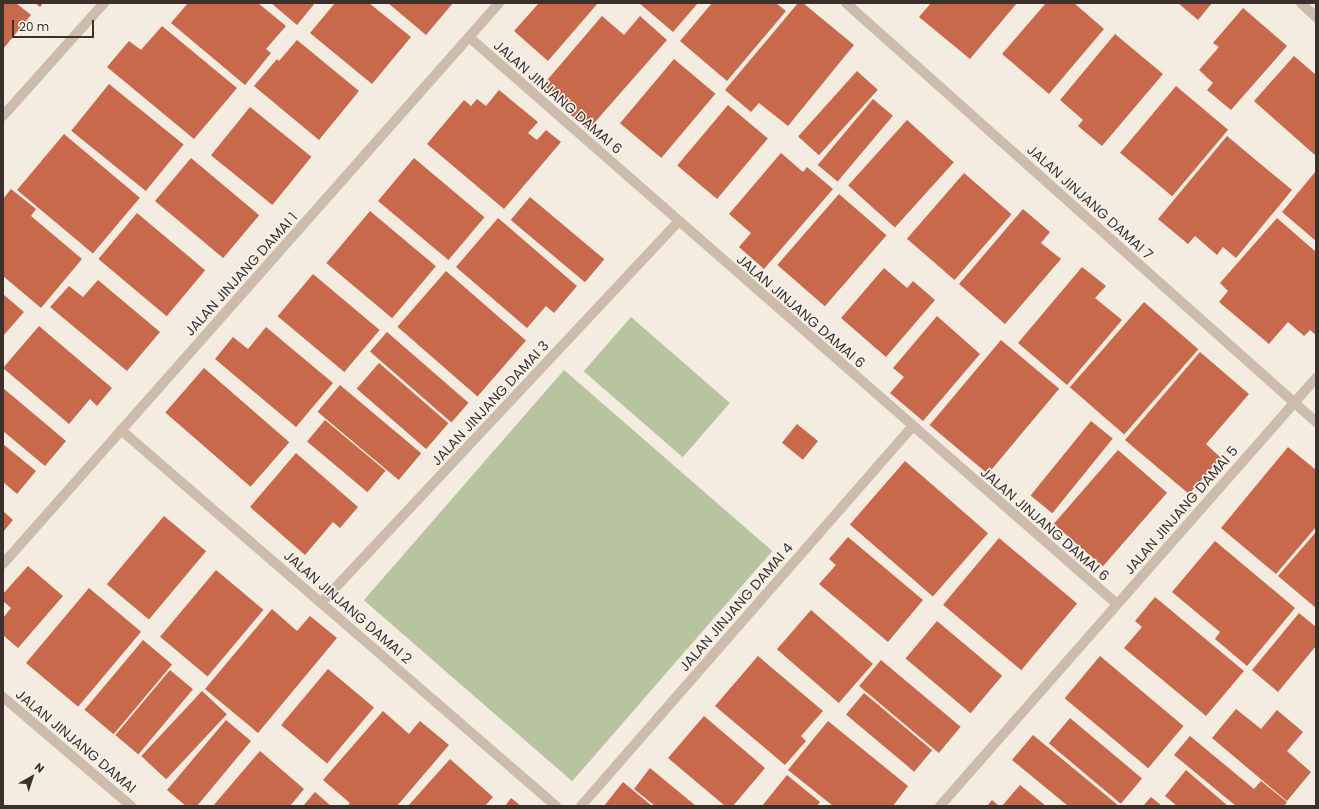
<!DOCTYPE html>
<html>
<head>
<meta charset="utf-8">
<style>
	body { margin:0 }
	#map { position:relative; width:1319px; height:809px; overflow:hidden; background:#f4ebe1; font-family:Poppins,sans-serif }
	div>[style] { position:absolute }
	.green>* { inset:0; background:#b8c4a0; transform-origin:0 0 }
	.building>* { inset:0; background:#c8694b; transform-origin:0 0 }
	.street>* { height:10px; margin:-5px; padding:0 5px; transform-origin:5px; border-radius:5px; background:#cdbbac }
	span { translate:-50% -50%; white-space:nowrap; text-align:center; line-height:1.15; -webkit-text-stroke:3px #fbf5ee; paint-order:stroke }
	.street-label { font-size:14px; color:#3b302b }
	.frame { position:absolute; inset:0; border:4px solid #3b302b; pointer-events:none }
	.north { position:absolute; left:12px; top:757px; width:40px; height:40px; -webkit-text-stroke:3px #fbf5ee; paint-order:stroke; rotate:39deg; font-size:11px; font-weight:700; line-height:16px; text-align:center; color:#3b302b }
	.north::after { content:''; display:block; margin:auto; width:14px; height:18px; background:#3b302b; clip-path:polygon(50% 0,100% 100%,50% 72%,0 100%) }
	.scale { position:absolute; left:12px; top:20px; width:82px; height:18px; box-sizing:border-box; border:2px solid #3b302b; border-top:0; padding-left:5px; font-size:12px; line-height:14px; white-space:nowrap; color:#3b302b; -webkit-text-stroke:3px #fbf5ee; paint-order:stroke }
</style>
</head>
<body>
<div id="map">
	<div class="green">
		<i style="left:631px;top:317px;width:131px;height:72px;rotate:41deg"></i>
		<i style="left:564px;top:370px;width:276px;height:305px;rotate:41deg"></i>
	</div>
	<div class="building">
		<i style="clip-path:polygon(3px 3px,16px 3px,31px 15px,3px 49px)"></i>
		<i style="clip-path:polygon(35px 3px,43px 3px,40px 7px)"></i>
		<i style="clip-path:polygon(188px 3px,258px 3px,286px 26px,266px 49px,271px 53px,245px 85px,171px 23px)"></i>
		<i style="clip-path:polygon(271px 3px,315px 3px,297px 25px)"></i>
		<i style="clip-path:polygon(335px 3px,369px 3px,411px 37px,372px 84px,310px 33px)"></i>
		<i style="clip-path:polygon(388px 3px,453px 3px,426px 35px)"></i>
		<i style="clip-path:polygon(539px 3px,598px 3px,548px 61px,514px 31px)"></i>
		<i style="clip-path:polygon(639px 3px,698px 3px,673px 32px)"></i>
		<i style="clip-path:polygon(712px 3px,776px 3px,786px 11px,727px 81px,680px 41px)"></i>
		<i style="clip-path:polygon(798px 3px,803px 3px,854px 45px,788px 126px,759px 103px,751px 112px,725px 90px)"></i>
		<i style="clip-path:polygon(931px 3px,1017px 3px,970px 59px,919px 17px)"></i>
		<i style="clip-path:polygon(1046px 3px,1074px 3px,1104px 29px,1049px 94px,1002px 54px)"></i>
		<i style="clip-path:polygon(1178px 3px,1212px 3px,1198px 20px)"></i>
		<i style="clip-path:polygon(1243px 8px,1287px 46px,1231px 110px,1207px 90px,1213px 83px,1199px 70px,1219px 47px,1213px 43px)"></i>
		<i style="clip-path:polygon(602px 16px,624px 35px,640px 16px,667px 40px,588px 130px,562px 107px,565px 103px,543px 85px)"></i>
		<i style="clip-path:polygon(162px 26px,237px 88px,194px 139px,107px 67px,129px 41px,141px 50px)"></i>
		<i style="clip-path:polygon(1115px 34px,1163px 74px,1102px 146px,1078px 126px,1083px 120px,1060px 100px)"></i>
		<i style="clip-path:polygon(297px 40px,359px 91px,319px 140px,254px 86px,277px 59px,279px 61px)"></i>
		<i style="clip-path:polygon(1294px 56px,1316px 75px,1316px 156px,1254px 101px)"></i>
		<i style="left:674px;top:59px;width:54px;height:84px;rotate:40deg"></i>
		<i style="left:857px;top:71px;width:28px;height:88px;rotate:42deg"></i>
		<i style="left:109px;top:84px;width:96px;height:60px;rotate:39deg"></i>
		<i style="left:1176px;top:86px;width:68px;height:87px;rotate:40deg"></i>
		<i style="clip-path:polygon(499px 90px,538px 122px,528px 133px,537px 140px,546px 130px,561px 142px,504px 209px,427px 144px,464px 100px,471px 106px,477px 99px,486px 106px)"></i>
		<i style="left:873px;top:99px;width:26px;height:86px;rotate:40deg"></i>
		<i style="left:728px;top:105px;width:52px;height:79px;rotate:40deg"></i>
		<i style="left:250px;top:107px;width:79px;height:62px;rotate:39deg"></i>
		<i style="left:907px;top:120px;width:63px;height:88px;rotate:42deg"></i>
		<i style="left:64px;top:134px;width:99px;height:73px;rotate:40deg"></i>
		<i style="clip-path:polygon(1227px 136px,1292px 190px,1236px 258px,1223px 247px,1217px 255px,1195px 236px,1188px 244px,1158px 219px)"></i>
		<i style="clip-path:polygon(781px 153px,803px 172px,807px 167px,833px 189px,764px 269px,739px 247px,751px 233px,729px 214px)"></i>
		<i style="left:191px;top:158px;width:89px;height:56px;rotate:40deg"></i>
		<i style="left:414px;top:158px;width:92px;height:56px;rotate:40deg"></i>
		<i style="clip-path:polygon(1316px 171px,1316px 241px,1282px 212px)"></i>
		<i style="left:964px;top:173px;width:63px;height:87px;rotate:41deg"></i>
		<i style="clip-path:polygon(11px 189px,36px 209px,31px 216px,82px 259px,41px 308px,3px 276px,3px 199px)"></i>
		<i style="left:839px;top:194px;width:63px;height:94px;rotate:41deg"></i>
		<i style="left:530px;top:197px;width:97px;height:30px;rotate:40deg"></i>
		<i style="clip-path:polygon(1023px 209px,1050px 232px,1041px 243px,1061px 259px,1005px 324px,959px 284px)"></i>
		<i style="left:370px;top:211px;width:86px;height:68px;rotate:40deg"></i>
		<i style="left:137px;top:213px;width:89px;height:60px;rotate:40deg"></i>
		<i style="clip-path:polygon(498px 218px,577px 286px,554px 313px,546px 306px,527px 328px,456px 267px)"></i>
		<i style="clip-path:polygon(1277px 218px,1316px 252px,1316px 335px,1310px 330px,1304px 336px,1288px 322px,1269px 344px,1219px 302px,1228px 291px,1220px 283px)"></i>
		<i style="clip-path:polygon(1082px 267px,1106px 286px,1095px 298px,1122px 320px,1067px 385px,1018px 343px)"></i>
		<i style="clip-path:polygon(884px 268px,907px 288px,913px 281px,935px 300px,886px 357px,841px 318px)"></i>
		<i style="left:446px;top:271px;width:106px;height:74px;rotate:41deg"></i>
		<i style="left:313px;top:274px;width:87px;height:55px;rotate:40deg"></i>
		<i style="clip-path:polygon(98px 280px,160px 332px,127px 371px,50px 307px,69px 286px,83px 297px)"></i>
		<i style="clip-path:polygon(3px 294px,24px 312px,3px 336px)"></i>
		<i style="left:1144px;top:302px;width:72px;height:113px;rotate:41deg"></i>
		<i style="clip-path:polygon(937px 316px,980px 354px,923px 421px,890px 393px,904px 377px,893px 368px)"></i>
		<i style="clip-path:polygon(39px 326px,112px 388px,97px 406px,90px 399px,69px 424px,3px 368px)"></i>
		<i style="clip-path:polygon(266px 327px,333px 383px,296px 427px,215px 359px,233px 337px,248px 349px)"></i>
		<i style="left:387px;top:332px;width:108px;height:26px;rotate:41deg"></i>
		<i style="left:1001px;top:340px;width:76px;height:111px;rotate:40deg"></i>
		<i style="clip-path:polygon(1200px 352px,1249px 394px,1206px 444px,1221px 458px,1189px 494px,1125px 440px)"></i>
		<i style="left:379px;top:363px;width:92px;height:34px;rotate:41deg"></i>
		<i style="left:204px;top:368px;width:113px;height:59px;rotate:41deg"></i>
		<i style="left:340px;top:385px;width:106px;height:35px;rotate:40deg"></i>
		<i style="clip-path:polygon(3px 388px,66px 441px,45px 466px,3px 431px)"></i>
		<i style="left:325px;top:420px;width:79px;height:28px;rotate:40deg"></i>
		<i style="left:1091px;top:421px;width:28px;height:96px;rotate:39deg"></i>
		<i style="left:797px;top:424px;width:27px;height:24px;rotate:39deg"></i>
		<i style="clip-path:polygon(3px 444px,36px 471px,17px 494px,3px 482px)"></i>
		<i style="clip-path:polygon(1288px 447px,1316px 470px,1316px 527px,1276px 574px,1221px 528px)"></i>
		<i style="left:1118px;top:450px;width:65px;height:98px;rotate:41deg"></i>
		<i style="clip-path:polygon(296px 453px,358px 507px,340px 528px,333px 522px,305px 555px,250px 507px)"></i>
		<i style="left:905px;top:461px;width:110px;height:84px;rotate:41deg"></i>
		<i style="clip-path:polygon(3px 511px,13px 520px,3px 532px)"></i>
		<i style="left:164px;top:516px;width:55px;height:89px;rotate:40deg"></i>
		<i style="clip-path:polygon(1316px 532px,1316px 608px,1278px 576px)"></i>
		<i style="clip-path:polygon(848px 537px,923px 600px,888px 642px,819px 584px,836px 565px,829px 559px)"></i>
		<i style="left:999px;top:538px;width:102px;height:87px;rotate:40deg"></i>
		<i style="clip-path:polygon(1215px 541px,1295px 608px,1247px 666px,1215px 639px,1220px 632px,1172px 592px)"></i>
		<i style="clip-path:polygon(28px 566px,63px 596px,18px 648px,3px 635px,3px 618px,11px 608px,3px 601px,3px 594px)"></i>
		<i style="left:216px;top:570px;width:62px;height:87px;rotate:40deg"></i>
		<i style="left:89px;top:588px;width:68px;height:98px;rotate:40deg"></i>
		<i style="clip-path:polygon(1155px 597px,1244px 671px,1206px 716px,1124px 648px,1142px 627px,1135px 621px)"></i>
		<i style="clip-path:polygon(272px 609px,297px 631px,310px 616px,337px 638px,258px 733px,205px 689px)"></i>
		<i style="left:811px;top:610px;width:82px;height:52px;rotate:41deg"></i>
		<i style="clip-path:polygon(1299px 613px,1316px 627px,1316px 646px,1278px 692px,1252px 670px)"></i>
		<i style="left:937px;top:621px;width:85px;height:49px;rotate:40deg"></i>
		<i style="left:143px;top:640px;width:38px;height:91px;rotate:40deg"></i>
		<i style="clip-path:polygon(758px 656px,823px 711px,801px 736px,806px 741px,785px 765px,715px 706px)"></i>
		<i style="left:1100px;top:656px;width:109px;height:55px;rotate:40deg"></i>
		<i style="left:881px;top:660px;width:104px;height:34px;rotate:40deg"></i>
		<i style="left:328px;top:669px;width:60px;height:73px;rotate:40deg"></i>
		<i style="left:170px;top:670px;width:30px;height:85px;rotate:40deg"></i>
		<i style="left:202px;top:691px;width:34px;height:89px;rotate:43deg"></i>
		<i style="left:864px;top:693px;width:89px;height:28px;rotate:40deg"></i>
		<i style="clip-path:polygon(1236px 709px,1261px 729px,1277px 710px,1303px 732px,1287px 751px,1311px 772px,1287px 801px,1212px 738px)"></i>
		<i style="clip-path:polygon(383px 711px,409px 734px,420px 721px,449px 745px,397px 806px,347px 806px,350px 803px,323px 780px)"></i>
		<i style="clip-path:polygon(704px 716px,765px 768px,733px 806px,725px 806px,668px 758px)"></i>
		<i style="left:1070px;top:718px;width:94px;height:33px;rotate:40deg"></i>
		<i style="clip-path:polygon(226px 720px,251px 741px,197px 806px,186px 806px,167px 790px)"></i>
		<i style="clip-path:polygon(828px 721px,908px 786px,893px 806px,833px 806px,788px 770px)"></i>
		<i style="clip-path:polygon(1033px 735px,1119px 806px,1068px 806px,1012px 760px)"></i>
		<i style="clip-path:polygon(1190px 736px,1254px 789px,1261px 781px,1287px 802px,1284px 806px,1236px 806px,1174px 755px)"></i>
		<i style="clip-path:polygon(260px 751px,304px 789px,290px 806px,213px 806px)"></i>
		<i style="clip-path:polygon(450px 759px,493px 797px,485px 806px,408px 806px)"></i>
		<i style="clip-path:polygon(650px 768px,696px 806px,655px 806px,634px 789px)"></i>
		<i style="clip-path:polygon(1186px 770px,1228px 806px,1177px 806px,1165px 796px)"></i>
		<i style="clip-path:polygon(787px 775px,820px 802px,817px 806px,762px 806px)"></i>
		<i style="clip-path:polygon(623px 782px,652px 806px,604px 806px)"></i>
		<i style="clip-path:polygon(1020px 785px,1046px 806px,1002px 806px)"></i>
		<i style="clip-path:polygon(315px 792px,331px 806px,303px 806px)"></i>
		<i style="clip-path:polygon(1151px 797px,1162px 806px,1143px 806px)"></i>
		<i style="clip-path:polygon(511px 798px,521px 806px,505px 806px)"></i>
		<i style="clip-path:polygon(992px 800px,999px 806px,987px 806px)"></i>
	</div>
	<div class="street">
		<i style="left:846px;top:3px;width:630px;rotate:41.72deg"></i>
		<i style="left:1301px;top:3px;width:21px;rotate:43deg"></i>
		<i style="left:469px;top:37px;width:861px;rotate:41.19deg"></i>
		<i style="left:3px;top:116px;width:152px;rotate:-48.2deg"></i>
		<i style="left:121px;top:430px;width:575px;rotate:40.84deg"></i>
		<i style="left:3px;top:564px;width:749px;rotate:-48.52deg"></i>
		<i style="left:321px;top:603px;width:524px;rotate:-46.86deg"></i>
		<i style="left:3px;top:697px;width:168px;rotate:40.4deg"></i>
		<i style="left:581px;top:806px;width:503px;rotate:-48.87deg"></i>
		<i style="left:940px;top:806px;width:570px;rotate:-48.7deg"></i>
	</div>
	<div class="street-label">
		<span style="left:558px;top:97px;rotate:41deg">JALAN JINJANG DAMAI 6</span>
		<span style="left:1090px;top:202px;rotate:42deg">JALAN JINJANG DAMAI 7</span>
		<span style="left:241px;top:274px;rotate:-48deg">JALAN JINJANG DAMAI 1</span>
		<span style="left:801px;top:311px;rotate:41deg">JALAN JINJANG DAMAI 6</span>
		<span style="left:490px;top:403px;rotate:-47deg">JALAN JINJANG DAMAI 3</span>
		<span style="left:1181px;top:510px;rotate:-49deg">JALAN JINJANG DAMAI 5</span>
		<span style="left:1045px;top:524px;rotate:41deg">JALAN JINJANG DAMAI 6</span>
		<span style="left:348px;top:607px;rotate:41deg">JALAN JINJANG DAMAI 2</span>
		<span style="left:736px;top:607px;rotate:-49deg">JALAN JINJANG DAMAI 4</span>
		<span style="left:76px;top:741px;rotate:40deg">JALAN JINJANG DAMAI</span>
	</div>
	<div class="frame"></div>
	<div class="north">N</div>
	<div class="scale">20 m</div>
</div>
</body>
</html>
